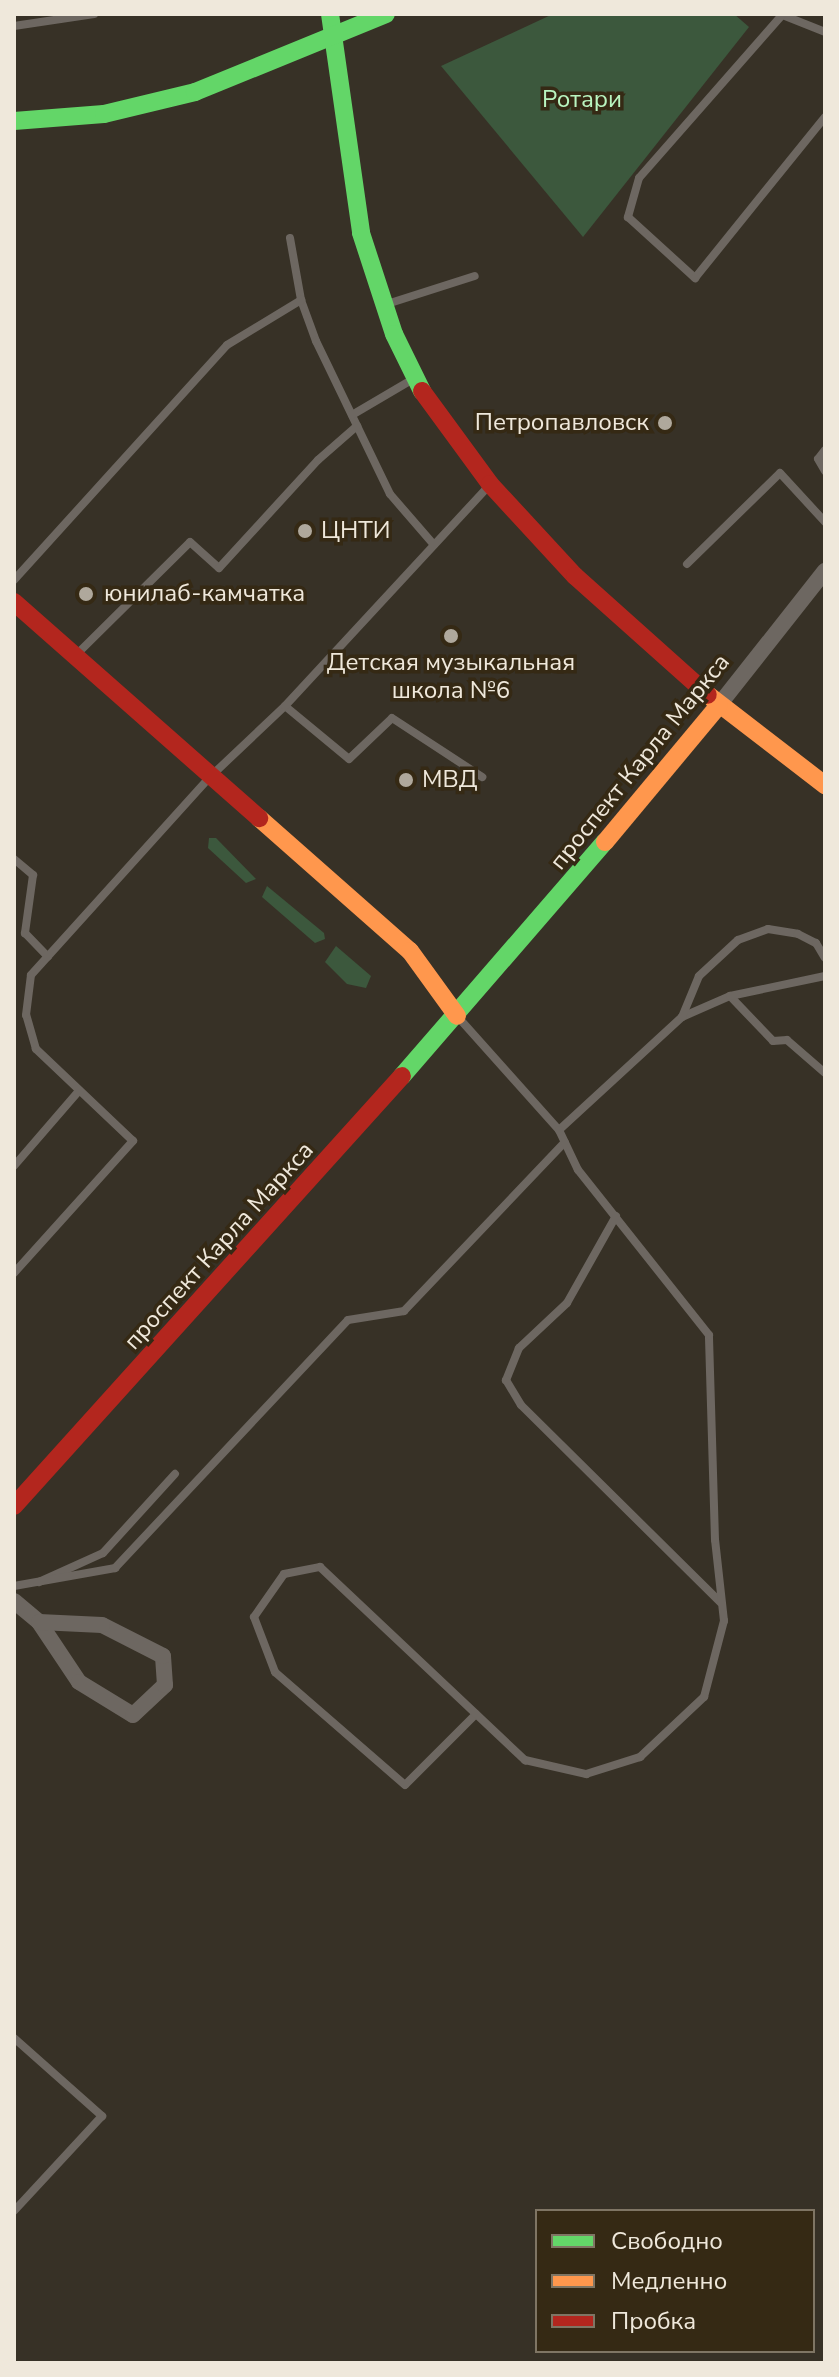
<!DOCTYPE html>
<html>
<head>
<meta charset="utf-8">
<style>
	body { margin:0 }
	#map { position:relative; width:839px; height:2377px; overflow:hidden; background:#373126; font-family:"Nunito Sans",sans-serif }
	div>[style] { position:absolute }
	.green>* { inset:0; background:#3c583d }
	.lane>* { height:8px; margin:-4px; padding:0 4px; transform-origin:4px; border-radius:4px; background:#6d6761 }
	.street>* { height:16px; margin:-8px; padding:0 8px; transform-origin:8px; border-radius:8px; background:#6d6761 }
	.fast>* { height:18px; margin:-9px; padding:0 9px; transform-origin:9px; border-radius:9px; background:#63d668 }
	.slow>* { height:18px; margin:-9px; padding:0 9px; transform-origin:9px; border-radius:9px; background:#ff974d }
	.jam>* { height:18px; margin:-9px; padding:0 9px; transform-origin:9px; border-radius:9px; background:#b3261e }
	.dots>* { width:22px; height:22px; translate:-50% -50%; box-sizing:border-box; border:4px solid #352914; border-radius:50% }
	span { translate:-50% -50%; white-space:nowrap; text-align:center; line-height:1.15; -webkit-text-stroke:7px #352914; paint-order:stroke }
	.park-label { font-size:24px; color:#b9f5c0 }
	.poi-label { font-size:24px; color:#efe8db }
	.right { translate:-100% -50%; text-align:right }
	.left { translate:0 -50%; text-align:left }
	.street-label { font-size:24px; color:#efe8db }
	.frame { position:absolute; inset:0; border:16px solid #efe8db; pointer-events:none }
	.legend { position:absolute; left:535px; top:2209px; width:280px; height:144px; box-sizing:border-box; background:#352914; border:2px solid #7f7564; margin:0; padding:10px 14px; list-style:none; font-size:24px; color:#efe8db }
	.legend li { display:flex; align-items:center; gap:16px; height:40px }
	.legend b { width:40px; border:2px solid #7f7564 }
</style>
</head>
<body>
<div id="map">
	<div class="green">
		<i style="clip-path:polygon(553px 14px,734px 14px,749px 27px,583px 237px,441px 66px)"></i>
		<i style="clip-path:polygon(209px 838px,216px 838px,256px 879px,246px 883px,208px 848px)"></i>
		<i style="clip-path:polygon(267px 886px,324px 933px,325px 939px,315px 943px,262px 897px)"></i>
		<i style="clip-path:polygon(336px 946px,371px 976px,366px 988px,347px 984px,325px 962px)"></i>
	</div>
	<div class="lane">
		<i style="left:780px;top:14px;width:48px;rotate:21.8deg"></i>
		<i style="left:783px;top:14px;width:218px;rotate:131.3deg"></i>
		<i style="left:639px;top:178px;width:41px;rotate:105.8deg"></i>
		<i style="left:628px;top:217px;width:91px;rotate:42.3deg"></i>
		<i style="left:695px;top:278px;width:207px;rotate:-51.1deg"></i>
		<i style="left:14px;top:26px;width:81px;rotate:-8.5deg"></i>
		<i style="left:290px;top:238px;width:63px;rotate:79.9deg"></i>
		<i style="left:301px;top:300px;width:44px;rotate:69.9deg"></i>
		<i style="left:316px;top:341px;width:170px;rotate:64.2deg"></i>
		<i style="left:390px;top:494px;width:67px;rotate:49.2deg"></i>
		<i style="left:387px;top:304px;width:92px;rotate:-17.7deg"></i>
		<i style="left:352px;top:415px;width:71px;rotate:-30.5deg"></i>
		<i style="left:825px;top:450px;width:11px;rotate:128deg"></i>
		<i style="left:818px;top:459px;width:14px;rotate:60deg"></i>
		<i style="left:687px;top:564px;width:130px;rotate:-44.4deg"></i>
		<i style="left:780px;top:473px;width:67px;rotate:47.4deg"></i>
		<i style="left:14px;top:580px;width:317px;rotate:-47.8deg"></i>
		<i style="left:227px;top:345px;width:87px;rotate:-31.3deg"></i>
		<i style="left:77px;top:654px;width:159px;rotate:-44.7deg"></i>
		<i style="left:190px;top:542px;width:39px;rotate:42deg"></i>
		<i style="left:219px;top:568px;width:147px;rotate:-47.5deg"></i>
		<i style="left:318px;top:460px;width:52px;rotate:-41.1deg"></i>
		<i style="left:285px;top:706px;width:83px;rotate:39.6deg"></i>
		<i style="left:349px;top:759px;width:59px;rotate:-43.6deg"></i>
		<i style="left:392px;top:718px;width:108px;rotate:33.2deg"></i>
		<i style="left:14px;top:859px;width:25px;rotate:40deg"></i>
		<i style="left:33px;top:875px;width:59px;rotate:97.9deg"></i>
		<i style="left:25px;top:933px;width:33px;rotate:46deg"></i>
		<i style="left:730px;top:996px;width:62px;rotate:46.3deg"></i>
		<i style="left:773px;top:1041px;width:14px;rotate:-4deg"></i>
		<i style="left:787px;top:1040px;width:50px;rotate:41deg"></i>
		<i style="left:458px;top:1017px;width:152px;rotate:48.2deg"></i>
		<i style="left:559px;top:1130px;width:167px;rotate:-42.6deg"></i>
		<i style="left:682px;top:1017px;width:52px;rotate:-23.6deg"></i>
		<i style="left:730px;top:996px;width:97px;rotate:-11.9deg"></i>
		<i style="left:682px;top:1017px;width:44px;rotate:-67.5deg"></i>
		<i style="left:699px;top:976px;width:53px;rotate:-42.7deg"></i>
		<i style="left:738px;top:940px;width:32px;rotate:-20deg"></i>
		<i style="left:768px;top:929px;width:30px;rotate:9deg"></i>
		<i style="left:798px;top:934px;width:20px;rotate:27deg"></i>
		<i style="left:816px;top:943px;width:17px;rotate:59deg"></i>
		<i style="left:14px;top:1166px;width:96px;rotate:-49.2deg"></i>
		<i style="left:616px;top:1216px;width:100px;rotate:119.4deg"></i>
		<i style="left:567px;top:1303px;width:66px;rotate:136.8deg"></i>
		<i style="left:519px;top:1348px;width:35px;rotate:112deg"></i>
		<i style="left:506px;top:1380px;width:29px;rotate:59deg"></i>
		<i style="left:521px;top:1405px;width:281px;rotate:44.7deg"></i>
		<i style="left:14px;top:1273px;width:178px;rotate:-48deg"></i>
		<i style="left:133px;top:1141px;width:134px;rotate:-136.5deg"></i>
		<i style="left:36px;top:1049px;width:35px;rotate:-106deg"></i>
		<i style="left:26px;top:1015px;width:40px;rotate:-82.9deg"></i>
		<i style="left:31px;top:975px;width:268px;rotate:-47.9deg"></i>
		<i style="left:211px;top:776px;width:102px;rotate:-43.4deg"></i>
		<i style="left:285px;top:706px;width:301px;rotate:-47.2deg"></i>
		<i style="left:39px;top:1582px;width:70px;rotate:-24.4deg"></i>
		<i style="left:103px;top:1553px;width:107px;rotate:-47.7deg"></i>
		<i style="left:14px;top:1586px;width:103px;rotate:-10.1deg"></i>
		<i style="left:115px;top:1568px;width:340px;rotate:-46.8deg"></i>
		<i style="left:348px;top:1320px;width:57px;rotate:-9.1deg"></i>
		<i style="left:404px;top:1311px;width:233px;rotate:-46.4deg"></i>
		<i style="left:476px;top:1714px;width:100px;rotate:135deg"></i>
		<i style="left:405px;top:1785px;width:172px;rotate:-139deg"></i>
		<i style="left:275px;top:1672px;width:59px;rotate:-110.9deg"></i>
		<i style="left:254px;top:1617px;width:52px;rotate:-55.1deg"></i>
		<i style="left:284px;top:1574px;width:37px;rotate:-11deg"></i>
		<i style="left:320px;top:1567px;width:282px;rotate:43.3deg"></i>
		<i style="left:525px;top:1760px;width:63px;rotate:12.9deg"></i>
		<i style="left:586px;top:1774px;width:57px;rotate:-17.5deg"></i>
		<i style="left:640px;top:1757px;width:88px;rotate:-43.2deg"></i>
		<i style="left:704px;top:1697px;width:79px;rotate:-75.3deg"></i>
		<i style="left:724px;top:1621px;width:81px;rotate:-96.3deg"></i>
		<i style="left:715px;top:1540px;width:205px;rotate:-91.7deg"></i>
		<i style="left:709px;top:1335px;width:211px;rotate:-128.4deg"></i>
		<i style="left:578px;top:1170px;width:44px;rotate:-115.4deg"></i>
		<i style="left:14px;top:2038px;width:118px;rotate:41.6deg"></i>
		<i style="left:102px;top:2116px;width:129px;rotate:132.8deg"></i>
	</div>
	<div class="street">
		<i style="left:719px;top:705px;width:171px;rotate:-51.7deg"></i>
		<i style="left:14px;top:1601px;width:33px;rotate:40deg"></i>
		<i style="left:39px;top:1622px;width:72px;rotate:56.3deg"></i>
		<i style="left:79px;top:1682px;width:63px;rotate:31.4deg"></i>
		<i style="left:133px;top:1715px;width:44px;rotate:-43.2deg"></i>
		<i style="left:165px;top:1685px;width:29px;rotate:-94deg"></i>
		<i style="left:163px;top:1656px;width:68px;rotate:-153.1deg"></i>
		<i style="left:102px;top:1625px;width:63px;rotate:-177.3deg"></i>
	</div>
	<div class="fast">
		<i style="left:330px;top:14px;width:221px;rotate:81.9deg"></i>
		<i style="left:361px;top:233px;width:106px;rotate:71.9deg"></i>
		<i style="left:394px;top:334px;width:64px;rotate:63.8deg"></i>
		<i style="left:14px;top:121px;width:90px;rotate:-4.4deg"></i>
		<i style="left:104px;top:114px;width:94px;rotate:-13.6deg"></i>
		<i style="left:195px;top:92px;width:206px;rotate:-22.2deg"></i>
		<i style="left:402px;top:1076px;width:310px;rotate:-49.1deg"></i>
	</div>
	<div class="slow">
		<i style="left:708px;top:695px;width:148px;rotate:37.6deg"></i>
		<i style="left:259px;top:818px;width:201px;rotate:41.4deg"></i>
		<i style="left:410px;top:951px;width:80px;rotate:54.1deg"></i>
		<i style="left:605px;top:842px;width:178px;rotate:-50.2deg"></i>
	</div>
	<div class="jam">
		<i style="left:422px;top:391px;width:115px;rotate:53.8deg"></i>
		<i style="left:490px;top:484px;width:125px;rotate:47.3deg"></i>
		<i style="left:575px;top:576px;width:178px;rotate:41.8deg"></i>
		<i style="left:14px;top:602px;width:327px;rotate:41.4deg"></i>
		<i style="left:14px;top:1506px;width:579px;rotate:-47.94deg"></i>
	</div>
	<div class="dots">
		<i style="left:665px;top:423px;background:#afa89c"></i>
		<i style="left:305px;top:531px;background:#afa89c"></i>
		<i style="left:86px;top:594px;background:#afa89c"></i>
		<i style="left:451px;top:636px;background:#afa89c"></i>
		<i style="left:406px;top:780px;background:#afa89c"></i>
	</div>
	<div class="park-label">
		<span style="left:582px;top:100px">Ротари</span>
	</div>
	<div class="poi-label">
		<span class="right" style="left:649px;top:423px">Петропавловск</span>
		<span class="left" style="left:321px;top:531px">ЦНТИ</span>
		<span class="left" style="left:104px;top:594px">юнилаб-камчатка</span>
		<span style="left:451px;top:677px">Детская музыкальная<br>школа №6</span>
		<span class="left" style="left:422px;top:780px">МВД</span>
	</div>
	<div class="street-label">
		<span style="left:640px;top:762px;rotate:-51deg">проспект Карла Маркса</span>
		<span style="left:219px;top:1246px;rotate:-48deg">проспект Карла Маркса</span>
	</div>
	<div class="frame"></div>
	<ul class="legend">
	<li><b style="height:10px;background:#63d668"></b>Свободно</li>
	<li><b style="height:10px;background:#ff974d"></b>Медленно</li>
	<li><b style="height:10px;background:#b3261e"></b>Пробка</li>
	</ul>
</div>
</body>
</html>
